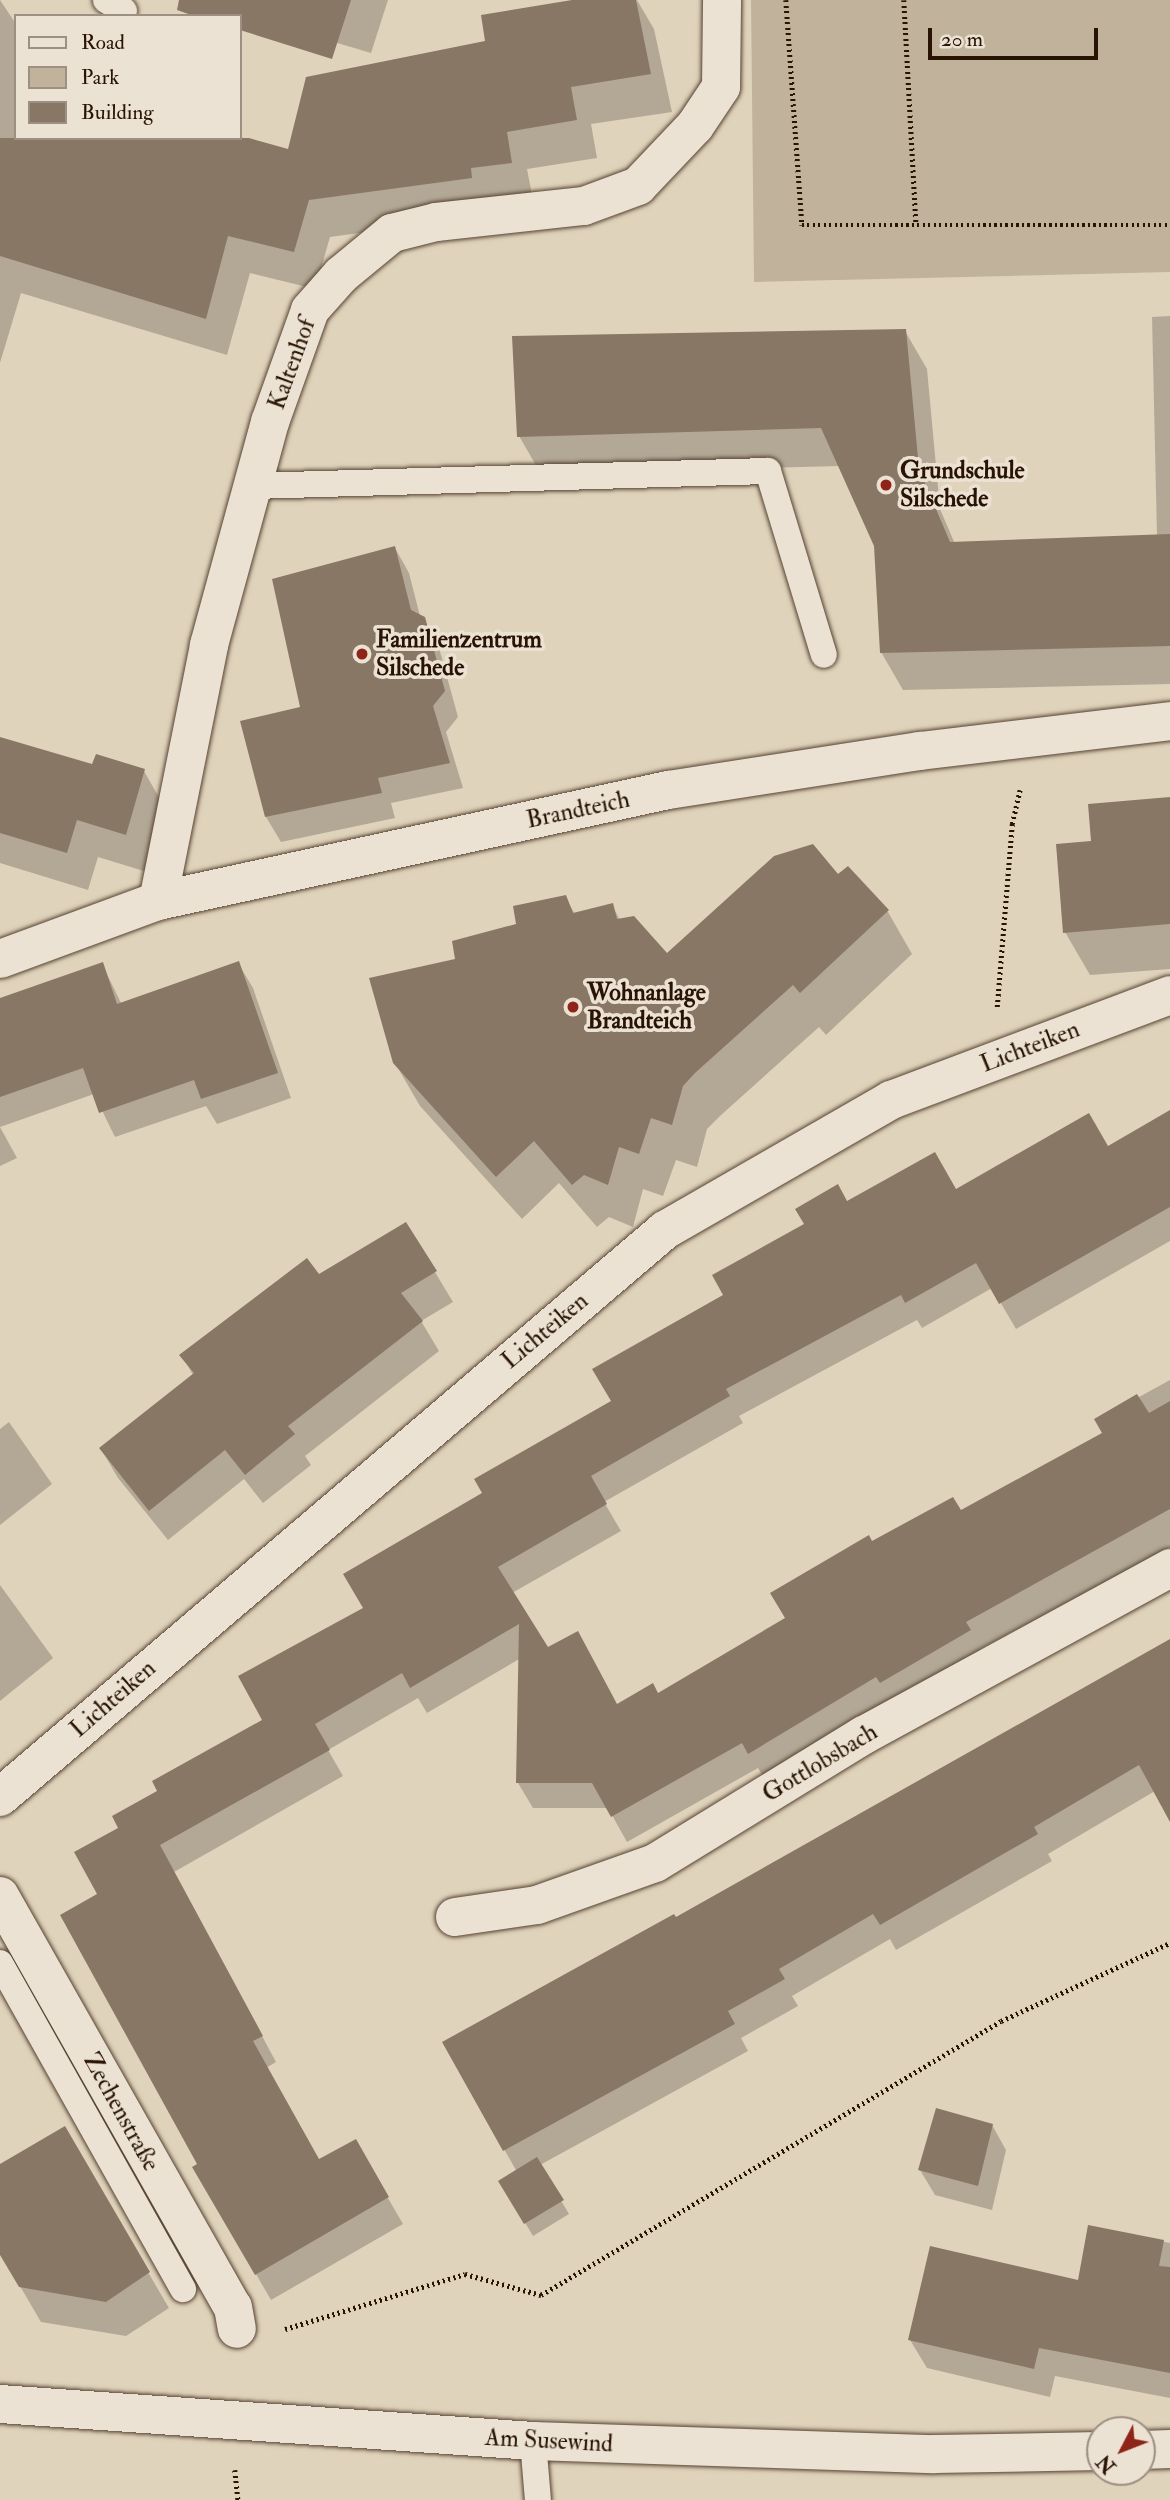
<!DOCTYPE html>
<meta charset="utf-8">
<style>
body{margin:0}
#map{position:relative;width:1170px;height:2500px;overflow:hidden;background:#e0d3bb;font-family:"IM FELL Double Pica",serif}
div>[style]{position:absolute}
.green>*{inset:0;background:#c1b29c}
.shadow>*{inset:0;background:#0003}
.building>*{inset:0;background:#887764}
.path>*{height:4.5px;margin-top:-2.25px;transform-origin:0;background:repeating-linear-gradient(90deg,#281305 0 2px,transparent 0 5.5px)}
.roads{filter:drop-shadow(0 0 2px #564332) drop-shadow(0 0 2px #564332)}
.service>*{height:26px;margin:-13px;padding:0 13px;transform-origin:13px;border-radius:13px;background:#ebe2d3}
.minor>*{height:38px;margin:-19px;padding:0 19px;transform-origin:19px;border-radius:19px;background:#ebe2d3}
.dots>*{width:19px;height:19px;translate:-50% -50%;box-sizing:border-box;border:4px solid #ebe2d3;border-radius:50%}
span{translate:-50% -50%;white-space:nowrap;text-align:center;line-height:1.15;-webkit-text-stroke:7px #ebe2d3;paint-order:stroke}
.street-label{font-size:24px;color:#281305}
.poi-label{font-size:24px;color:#281305;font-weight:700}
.left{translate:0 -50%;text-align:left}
.legend{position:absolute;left:14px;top:14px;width:228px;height:126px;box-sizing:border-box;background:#ebe2d3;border:2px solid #9d8f81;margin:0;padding:9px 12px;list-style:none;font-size:21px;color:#281305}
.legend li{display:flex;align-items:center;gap:14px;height:35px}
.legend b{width:35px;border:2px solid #9d8f81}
.north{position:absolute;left:1086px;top:2416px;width:70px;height:70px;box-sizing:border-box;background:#ebe2d3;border:2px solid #9d8f81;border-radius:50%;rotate:228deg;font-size:19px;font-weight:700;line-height:28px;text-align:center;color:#281305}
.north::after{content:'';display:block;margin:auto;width:24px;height:32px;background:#8f2418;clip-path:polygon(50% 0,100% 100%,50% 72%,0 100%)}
.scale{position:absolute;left:928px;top:28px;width:170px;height:32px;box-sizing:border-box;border:4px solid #281305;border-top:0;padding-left:9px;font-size:21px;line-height:24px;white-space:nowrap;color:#281305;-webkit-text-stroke:5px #ebe2d3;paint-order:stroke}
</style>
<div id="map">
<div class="green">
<i style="clip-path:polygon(751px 0,1170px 0,1170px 272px,754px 282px)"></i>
</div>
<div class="shadow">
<i style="clip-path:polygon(0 0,16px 24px,16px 138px,240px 137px,290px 151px,487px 43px,582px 0,637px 0,654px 29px,672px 112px,591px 124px,597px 158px,527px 169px,533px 200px,492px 215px,330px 237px,315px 289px,250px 273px,227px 355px,21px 293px,0 363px)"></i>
<i style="clip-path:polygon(193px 0,388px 0,371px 53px)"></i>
<i style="clip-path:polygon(1170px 316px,1170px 684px,903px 690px,881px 652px,876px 546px,840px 466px,541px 474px,519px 436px,905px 331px,927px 369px,940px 509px,955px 544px,1157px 536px,1152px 317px)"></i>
<i style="clip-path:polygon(395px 548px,409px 573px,420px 616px,438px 644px,458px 717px,446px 732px,463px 788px,391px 803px,395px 818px,281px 842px,266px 817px,302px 708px)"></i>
<i style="clip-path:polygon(0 739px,94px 767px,144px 771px,165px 808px,147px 872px,98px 857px,88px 890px,0 863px)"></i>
<i style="clip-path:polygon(1170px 799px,1170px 969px,1090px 975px,1065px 932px,1093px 843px)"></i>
<i style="clip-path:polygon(848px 869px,888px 912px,912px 954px,826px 1035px,819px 1027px,720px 1116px,707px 1129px,697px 1167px,676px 1160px,663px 1196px,643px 1189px,633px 1227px,609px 1217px,597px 1227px,559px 1183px,522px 1219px,420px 1106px,395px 1063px,457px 960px,565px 897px,575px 914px,612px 905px,620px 920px,667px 956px)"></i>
<i style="clip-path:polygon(238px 963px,253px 988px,291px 1098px,217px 1124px,206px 1106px,115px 1137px,94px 1094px,0 1127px,17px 1158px,0 1166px,0 1042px,102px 964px,122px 1005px)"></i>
<i style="clip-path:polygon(1170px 1112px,1170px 1241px,1016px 1329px,992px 1288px,922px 1328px,917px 1320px,739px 1416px,743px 1423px,604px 1502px,621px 1531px,512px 1593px,547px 1649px,617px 1706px,658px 1695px,787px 1619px,872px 1543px,961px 1513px,1105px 1434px,1097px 1420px,1170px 1380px,1170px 1547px,980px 1649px,984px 1657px,764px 1778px,758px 1768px,627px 1842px,608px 1808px,533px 1808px,518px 1783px,521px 1658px,427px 1713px,418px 1698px,328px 1750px,343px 1776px,174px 1872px,276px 2062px,266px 2068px,319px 2161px,355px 2141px,403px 2224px,271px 2300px,194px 2167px,200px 2164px,100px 1895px,121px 1829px,160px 1792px,264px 1721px,365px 1609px,485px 1494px,613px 1402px,725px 1295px,847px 1204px,955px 1192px,1107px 1148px)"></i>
<i style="clip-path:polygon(406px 1224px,453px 1302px,421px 1321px,439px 1351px,305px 1456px,311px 1465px,263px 1503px,244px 1479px,168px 1540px,118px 1478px,101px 1449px,193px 1375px,182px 1356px)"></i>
<i style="clip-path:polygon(9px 1422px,52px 1484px,0 1525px,0 1429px)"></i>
<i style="clip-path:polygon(0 1585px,53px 1658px,0 1701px)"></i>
<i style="clip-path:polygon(1170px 1640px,1170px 1792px,1155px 1791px,1048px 1854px,1052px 1861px,896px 1950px,890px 1939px,792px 1996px,798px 2006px,741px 2038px,748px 2051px,540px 2165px,569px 2214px,533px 2236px,500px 2181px,517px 2172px,444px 2043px,676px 1919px)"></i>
<i style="clip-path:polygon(992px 2125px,1006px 2150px,992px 2210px,935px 2195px,920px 2170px)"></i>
<i style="clip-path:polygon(64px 2129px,169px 2308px,126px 2336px,41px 2322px,0 2252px,0 2166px)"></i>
<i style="clip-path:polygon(1090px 2227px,1170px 2243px,1170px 2398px,1055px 2376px,1050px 2397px,927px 2368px,910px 2340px,1079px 2282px)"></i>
</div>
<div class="building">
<i style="clip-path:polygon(179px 0,351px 0,332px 59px,240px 30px,240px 16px,194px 16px,177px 10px)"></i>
<i style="clip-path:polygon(572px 0,636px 0,651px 74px,571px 87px,577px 120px,507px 132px,512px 163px,471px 168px,472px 178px,309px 200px,294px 252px,228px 236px,206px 319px,0 256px,0 138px,249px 138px,288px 149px,306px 77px,485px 41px,481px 15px)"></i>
<i style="clip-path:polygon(906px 329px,919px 469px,950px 542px,1170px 534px,1170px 646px,880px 653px,874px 546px,821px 428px,517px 437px,512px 336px)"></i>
<i style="clip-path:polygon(395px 546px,411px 610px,425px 617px,445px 691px,433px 706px,450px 763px,378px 778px,382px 793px,265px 817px,240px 721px,300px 707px,272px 579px)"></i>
<i style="clip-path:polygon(0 737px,92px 764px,96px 754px,145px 769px,126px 835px,77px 820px,67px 853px,0 833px)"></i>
<i style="clip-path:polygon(1170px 797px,1170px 924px,1063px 933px,1056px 844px,1091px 841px,1088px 804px)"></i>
<i style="clip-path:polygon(813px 844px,838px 874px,848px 866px,889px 910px,800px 993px,793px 985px,695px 1073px,683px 1086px,672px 1125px,651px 1118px,639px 1154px,619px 1147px,608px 1185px,584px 1175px,572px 1185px,534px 1141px,496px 1177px,393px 1063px,369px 978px,455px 959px,452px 941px,516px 924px,513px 906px,566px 895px,573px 913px,613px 903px,617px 919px,634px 916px,667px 953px,774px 856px)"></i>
<i style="clip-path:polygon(239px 961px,278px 1073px,201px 1099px,194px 1080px,99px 1113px,83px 1068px,0 1097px,0 998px,103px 962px,117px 1004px)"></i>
<i style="clip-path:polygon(1170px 1110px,1170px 1207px,999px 1304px,976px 1263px,905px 1303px,901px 1295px,726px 1389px,730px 1396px,591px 1476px,607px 1504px,498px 1567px,548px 1647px,578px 1631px,617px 1704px,653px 1683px,658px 1693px,785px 1618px,770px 1593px,869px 1535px,872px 1541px,953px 1497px,961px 1510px,1102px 1433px,1094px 1419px,1137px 1394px,1149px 1413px,1170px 1401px,1170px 1509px,966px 1622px,971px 1630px,880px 1683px,876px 1677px,748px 1754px,742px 1743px,611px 1817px,592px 1783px,516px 1783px,519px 1624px,410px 1688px,402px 1673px,315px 1724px,330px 1750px,160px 1845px,263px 2036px,253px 2041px,319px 2159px,356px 2139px,389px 2197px,255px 2275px,192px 2167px,197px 2164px,60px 1915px,97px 1894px,74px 1852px,118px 1828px,112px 1816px,157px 1791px,152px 1781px,262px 1720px,238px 1676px,363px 1608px,343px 1574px,482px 1493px,474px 1479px,611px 1401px,592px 1369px,723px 1295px,712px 1275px,804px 1224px,795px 1209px,838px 1184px,847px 1201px,935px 1152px,956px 1189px,1089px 1113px,1108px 1146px)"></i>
<i style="clip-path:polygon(406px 1222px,437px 1271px,401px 1293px,423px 1321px,288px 1426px,295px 1434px,245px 1475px,225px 1450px,149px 1511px,99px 1448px,194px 1373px,179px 1355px,307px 1258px,319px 1274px)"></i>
<i style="clip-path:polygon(1170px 1639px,1170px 1822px,1139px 1765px,1034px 1827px,1038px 1834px,880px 1925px,873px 1914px,779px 1969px,785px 1979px,728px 2011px,735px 2024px,503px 2151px,442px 2042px,674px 1914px,676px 1917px)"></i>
<i style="clip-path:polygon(936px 2108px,993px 2124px,978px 2186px,918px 2170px)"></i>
<i style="clip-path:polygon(65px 2126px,150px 2272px,106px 2302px,19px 2287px,0 2255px,0 2164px)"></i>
<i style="clip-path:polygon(537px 2157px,564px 2200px,524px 2224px,498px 2181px)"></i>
<i style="clip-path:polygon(1088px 2225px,1164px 2240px,1159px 2266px,1170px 2267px,1170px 2373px,1039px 2348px,1034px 2369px,908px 2340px,930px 2246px,1078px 2280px)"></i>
</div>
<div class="path">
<i style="left:786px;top:0;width:226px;rotate:85.9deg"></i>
<i style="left:802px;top:225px;width:368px"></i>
<i style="left:904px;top:0;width:225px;rotate:86.9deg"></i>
<i style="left:997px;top:1007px;width:184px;rotate:-85.3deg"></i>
<i style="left:1012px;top:824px;width:35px;rotate:-77deg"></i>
<i style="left:285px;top:2329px;width:188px;rotate:-17deg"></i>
<i style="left:465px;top:2274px;width:79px;rotate:15.4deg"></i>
<i style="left:541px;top:2295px;width:535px;rotate:-30.78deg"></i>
<i style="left:1001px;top:2021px;width:186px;rotate:-24.8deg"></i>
<i style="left:235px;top:2470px;width:30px;rotate:84deg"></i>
</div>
<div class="roads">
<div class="service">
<i style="left:106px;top:0;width:21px;rotate:31deg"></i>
<i style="left:253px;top:486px;width:515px;rotate:-1.67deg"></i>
<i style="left:768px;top:471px;width:192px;rotate:73.1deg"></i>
<i style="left:0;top:1963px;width:374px;rotate:60.7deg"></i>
<i style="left:533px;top:2441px;width:59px;rotate:85.2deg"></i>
</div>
<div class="minor">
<i style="left:158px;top:901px;width:261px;rotate:-78.7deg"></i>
<i style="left:209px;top:645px;width:231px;rotate:-74.7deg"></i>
<i style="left:270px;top:422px;width:119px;rotate:-70.3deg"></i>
<i style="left:310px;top:310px;width:47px;rotate:-48.5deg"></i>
<i style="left:341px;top:275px;width:66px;rotate:-39.5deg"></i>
<i style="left:392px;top:233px;width:45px;rotate:-14deg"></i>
<i style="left:436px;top:222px;width:149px;rotate:-6.2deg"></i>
<i style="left:584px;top:206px;width:58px;rotate:-20.3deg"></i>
<i style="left:638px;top:186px;width:83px;rotate:-46.5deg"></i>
<i style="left:695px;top:126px;width:47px;rotate:-56.3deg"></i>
<i style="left:721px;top:87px;width:87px;rotate:-89.3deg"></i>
<i style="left:0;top:959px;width:168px;rotate:-20.2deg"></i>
<i style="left:158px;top:901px;width:522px;rotate:-12.28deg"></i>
<i style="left:668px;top:790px;width:255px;rotate:-8.8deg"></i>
<i style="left:920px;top:751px;width:252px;rotate:-6.8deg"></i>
<i style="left:0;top:1797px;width:874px;rotate:-40.45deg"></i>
<i style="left:665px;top:1230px;width:261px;rotate:-29.9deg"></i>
<i style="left:891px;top:1100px;width:298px;rotate:-20.6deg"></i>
<i style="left:0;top:1896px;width:472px;rotate:60.5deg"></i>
<i style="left:233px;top:2307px;width:22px;rotate:80deg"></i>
<i style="left:455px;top:1917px;width:83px;rotate:-8.3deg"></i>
<i style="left:537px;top:1905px;width:125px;rotate:-19.6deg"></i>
<i style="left:655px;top:1863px;width:245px;rotate:-31.5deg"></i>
<i style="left:864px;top:1735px;width:349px;rotate:-28.6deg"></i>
<i style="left:0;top:2404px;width:534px;rotate:3.97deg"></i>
<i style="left:533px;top:2441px;width:401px;rotate:1.9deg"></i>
<i style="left:934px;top:2454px;width:166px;rotate:-1deg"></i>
<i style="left:1142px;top:2450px;width:28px;rotate:-2deg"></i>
</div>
</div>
<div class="dots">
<i style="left:886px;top:485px;background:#8f2418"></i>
<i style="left:362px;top:654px;background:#8f2418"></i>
<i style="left:573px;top:1007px;background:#8f2418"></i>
</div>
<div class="street-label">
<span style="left:292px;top:364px;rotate:-70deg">Kaltenhof</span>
<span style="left:578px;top:810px;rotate:-12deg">Brandteich</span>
<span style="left:1030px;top:1047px;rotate:-21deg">Lichteiken</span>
<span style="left:545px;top:1331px;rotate:-40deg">Lichteiken</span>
<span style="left:113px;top:1699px;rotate:-41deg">Lichteiken</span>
<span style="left:820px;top:1763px;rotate:-31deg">Gottlobsbach</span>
<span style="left:121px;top:2112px;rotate:61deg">Zechenstraße</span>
<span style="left:549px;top:2441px;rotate:3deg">Am Susewind</span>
</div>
<div class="poi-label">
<span class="left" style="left:900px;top:485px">Grundschule<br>Silschede</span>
<span class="left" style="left:376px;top:654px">Familienzentrum<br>Silschede</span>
<span class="left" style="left:587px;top:1007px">Wohnanlage<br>Brandteich</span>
</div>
<ul class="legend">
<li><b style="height:9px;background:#ebe2d3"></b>Road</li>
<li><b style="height:19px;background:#c1b29c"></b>Park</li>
<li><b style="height:19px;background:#887764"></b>Building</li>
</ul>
<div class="north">N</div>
<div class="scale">20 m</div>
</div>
